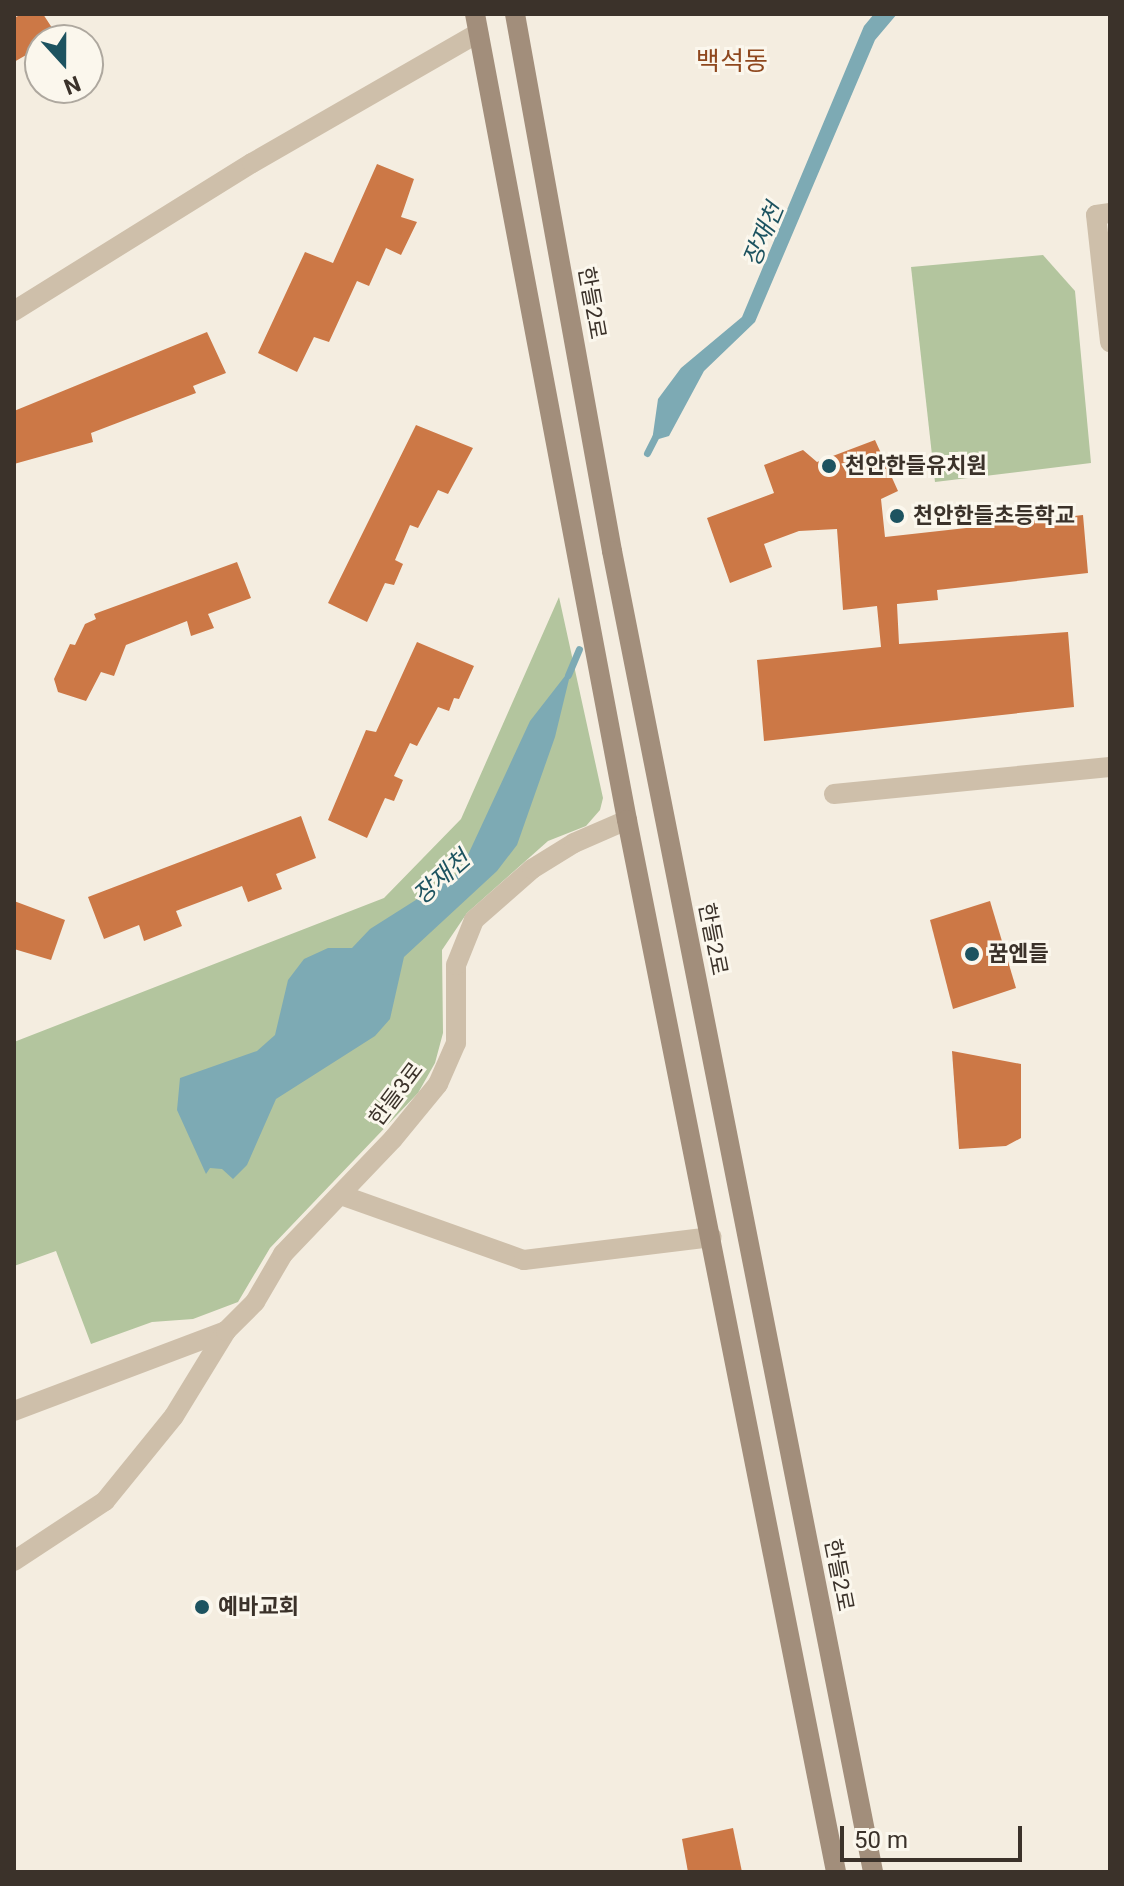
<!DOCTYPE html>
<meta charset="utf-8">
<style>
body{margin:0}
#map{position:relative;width:1124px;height:1886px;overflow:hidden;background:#f4ede0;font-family:Roboto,"Noto Sans KR",sans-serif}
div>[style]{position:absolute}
.green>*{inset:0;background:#b3c59e}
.water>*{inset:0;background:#7daab4}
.stream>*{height:7px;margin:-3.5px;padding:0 3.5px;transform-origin:3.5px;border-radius:3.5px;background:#7daab4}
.building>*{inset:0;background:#cc7846}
.street>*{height:20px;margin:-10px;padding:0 10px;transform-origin:10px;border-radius:10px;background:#cebfaa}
.secondary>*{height:20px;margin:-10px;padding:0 10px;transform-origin:10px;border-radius:10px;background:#a28e7b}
.dots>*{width:22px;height:22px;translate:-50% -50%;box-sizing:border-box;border:4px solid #fbf7ed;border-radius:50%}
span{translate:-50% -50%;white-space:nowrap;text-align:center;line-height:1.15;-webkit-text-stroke:6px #fbf7ed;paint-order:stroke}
.street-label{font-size:22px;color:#3b322a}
.poi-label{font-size:22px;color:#3b322a;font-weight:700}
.left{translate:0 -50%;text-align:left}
.water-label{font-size:24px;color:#1d5360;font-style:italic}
.quarter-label{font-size:26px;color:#8f481e}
.frame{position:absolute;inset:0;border:16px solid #3b322a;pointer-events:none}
.north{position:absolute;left:24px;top:24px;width:80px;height:80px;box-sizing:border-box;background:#fbf7ed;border:2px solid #aea89f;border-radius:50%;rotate:159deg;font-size:22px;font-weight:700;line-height:32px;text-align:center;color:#3b322a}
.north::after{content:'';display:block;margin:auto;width:28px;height:36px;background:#1d5360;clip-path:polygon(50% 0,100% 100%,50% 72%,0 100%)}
.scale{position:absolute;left:840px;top:1826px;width:182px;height:36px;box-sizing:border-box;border:4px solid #3b322a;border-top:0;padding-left:10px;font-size:24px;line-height:28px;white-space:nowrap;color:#3b322a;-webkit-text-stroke:6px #fbf7ed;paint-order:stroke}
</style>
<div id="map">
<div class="green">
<i style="clip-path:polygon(1043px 255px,1075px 291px,1091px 463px,935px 482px,911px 267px)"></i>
<i style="clip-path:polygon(559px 597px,603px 798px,600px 810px,586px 826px,548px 841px,467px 913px,442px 950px,443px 1033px,435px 1063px,418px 1093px,270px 1248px,238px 1302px,193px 1319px,152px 1322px,91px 1344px,56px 1251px,14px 1266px,14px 1042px,384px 898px,461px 819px)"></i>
</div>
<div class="water">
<i style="clip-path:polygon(874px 14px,897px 14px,875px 40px,755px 322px,704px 371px,669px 436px,652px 441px,658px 399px,681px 368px,742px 317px,864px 26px)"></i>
<i style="clip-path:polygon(572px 667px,555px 737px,517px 845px,497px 871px,404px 957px,390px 1019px,375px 1036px,276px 1099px,247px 1165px,233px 1179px,222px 1169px,210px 1168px,206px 1174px,177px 1110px,180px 1078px,257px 1051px,275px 1035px,288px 980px,304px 959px,328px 948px,352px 948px,370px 929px,460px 872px,530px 721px)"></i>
</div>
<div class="stream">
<i style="left:647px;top:453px;width:22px;rotate:-63deg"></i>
<i style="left:568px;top:675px;width:28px;rotate:-67deg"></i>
</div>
<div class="building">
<i style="clip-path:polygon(22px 14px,43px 14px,58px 37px,40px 40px,40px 47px,14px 62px,14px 18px)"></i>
<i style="clip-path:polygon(377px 164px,414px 179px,401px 217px,417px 222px,401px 255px,386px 248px,369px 286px,357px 281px,329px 342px,314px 337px,297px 372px,258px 353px,305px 252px,333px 263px)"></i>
<i style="clip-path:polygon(207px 332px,226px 373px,193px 386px,196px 393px,91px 433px,93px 442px,14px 464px,14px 411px)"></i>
<i style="clip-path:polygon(416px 425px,473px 448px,448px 494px,438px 490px,418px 528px,410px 525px,395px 560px,403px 564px,394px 585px,385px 583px,367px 622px,328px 603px)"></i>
<i style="clip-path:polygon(875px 440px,898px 491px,881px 499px,885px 537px,1083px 515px,1088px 573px,937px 590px,938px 600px,897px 604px,899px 644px,1068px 632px,1074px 707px,764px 741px,757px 660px,881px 647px,877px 606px,843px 610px,837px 529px,799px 531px,764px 544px,772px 567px,730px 583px,707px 518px,774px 493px,764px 465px,803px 450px,817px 462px)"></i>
<i style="clip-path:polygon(237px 562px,251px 598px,208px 614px,214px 628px,191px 636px,187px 621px,126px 645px,114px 676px,101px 672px,86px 701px,58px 692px,54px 679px,70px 644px,75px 645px,85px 624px,96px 619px,94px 614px)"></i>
<i style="clip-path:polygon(417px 642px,474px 666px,459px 699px,454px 698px,449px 711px,438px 707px,417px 746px,410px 743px,394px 776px,403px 780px,394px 801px,385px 798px,367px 838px,328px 820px,366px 730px,376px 732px)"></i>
<i style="clip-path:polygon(301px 816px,316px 858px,276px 874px,282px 889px,248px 902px,242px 886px,176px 911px,182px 926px,144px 941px,139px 925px,104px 939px,88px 897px)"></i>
<i style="clip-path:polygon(14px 901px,65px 920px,51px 960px,14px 949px)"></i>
<i style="clip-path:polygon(990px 901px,1016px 988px,953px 1009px,930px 920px)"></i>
<i style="clip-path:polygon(952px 1051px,1021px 1064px,1021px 1138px,1006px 1146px,959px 1149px)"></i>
<i style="clip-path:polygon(733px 1828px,742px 1872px,688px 1872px,682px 1839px)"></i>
</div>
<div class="street">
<i style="left:1110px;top:213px;width:14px;rotate:172deg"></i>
<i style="left:1096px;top:215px;width:128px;rotate:83.7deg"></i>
<i style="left:14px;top:311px;width:280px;rotate:-31.9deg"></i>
<i style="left:252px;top:163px;width:261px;rotate:-29.9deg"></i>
<i style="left:834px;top:794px;width:277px;rotate:-5.6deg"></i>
<i style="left:341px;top:1195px;width:194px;rotate:19.6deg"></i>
<i style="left:524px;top:1260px;width:189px;rotate:-7deg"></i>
<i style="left:14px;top:1411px;width:227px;rotate:-20.7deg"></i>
<i style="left:14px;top:1561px;width:109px;rotate:-33.4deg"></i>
<i style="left:105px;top:1501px;width:109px;rotate:-50.9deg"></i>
<i style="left:174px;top:1416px;width:100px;rotate:-58.5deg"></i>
<i style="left:226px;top:1331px;width:41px;rotate:-45deg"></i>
<i style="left:255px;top:1302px;width:56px;rotate:-59.7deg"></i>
<i style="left:283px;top:1254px;width:159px;rotate:-46.3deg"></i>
<i style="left:393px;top:1139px;width:71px;rotate:-50.7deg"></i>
<i style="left:438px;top:1084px;width:45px;rotate:-66.3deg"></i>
<i style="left:456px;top:1043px;width:78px;rotate:-90deg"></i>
<i style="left:456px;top:965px;width:48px;rotate:-68.2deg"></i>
<i style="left:474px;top:920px;width:77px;rotate:-41.3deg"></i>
<i style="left:532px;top:869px;width:49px;rotate:-31.8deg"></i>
<i style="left:574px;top:843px;width:58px;rotate:-23.5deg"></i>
</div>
<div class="secondary">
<i style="left:475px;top:14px;width:820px;rotate:79.32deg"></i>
<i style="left:627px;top:820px;width:1073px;rotate:78.76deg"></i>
<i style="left:515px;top:14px;width:546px;rotate:79.76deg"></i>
<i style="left:612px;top:551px;width:1347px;rotate:78.82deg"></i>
</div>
<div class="dots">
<i style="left:829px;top:466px;background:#1d5360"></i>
<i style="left:897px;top:516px;background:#1d5360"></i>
<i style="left:972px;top:954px;background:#1d5360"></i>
<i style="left:202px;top:1607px;background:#1d5360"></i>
</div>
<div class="street-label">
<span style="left:592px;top:303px;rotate:80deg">한들2로</span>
<span style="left:713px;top:939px;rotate:79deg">한들2로</span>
<span style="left:396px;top:1094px;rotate:-53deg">한들3로</span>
<span style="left:839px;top:1575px;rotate:79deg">한들2로</span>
</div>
<div class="poi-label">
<span class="left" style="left:845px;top:466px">천안한들유치원</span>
<span class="left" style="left:913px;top:516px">천안한들초등학교</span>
<span class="left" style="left:988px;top:954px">꿈엔들</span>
<span class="left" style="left:218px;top:1607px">예바교회</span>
</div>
<div class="water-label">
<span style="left:764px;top:235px;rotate:-67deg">장재천</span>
<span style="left:442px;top:878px;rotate:-42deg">장재천</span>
</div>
<div class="quarter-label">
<span style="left:732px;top:62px">백석동</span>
</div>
<div class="frame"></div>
<div class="north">N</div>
<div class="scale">50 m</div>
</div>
